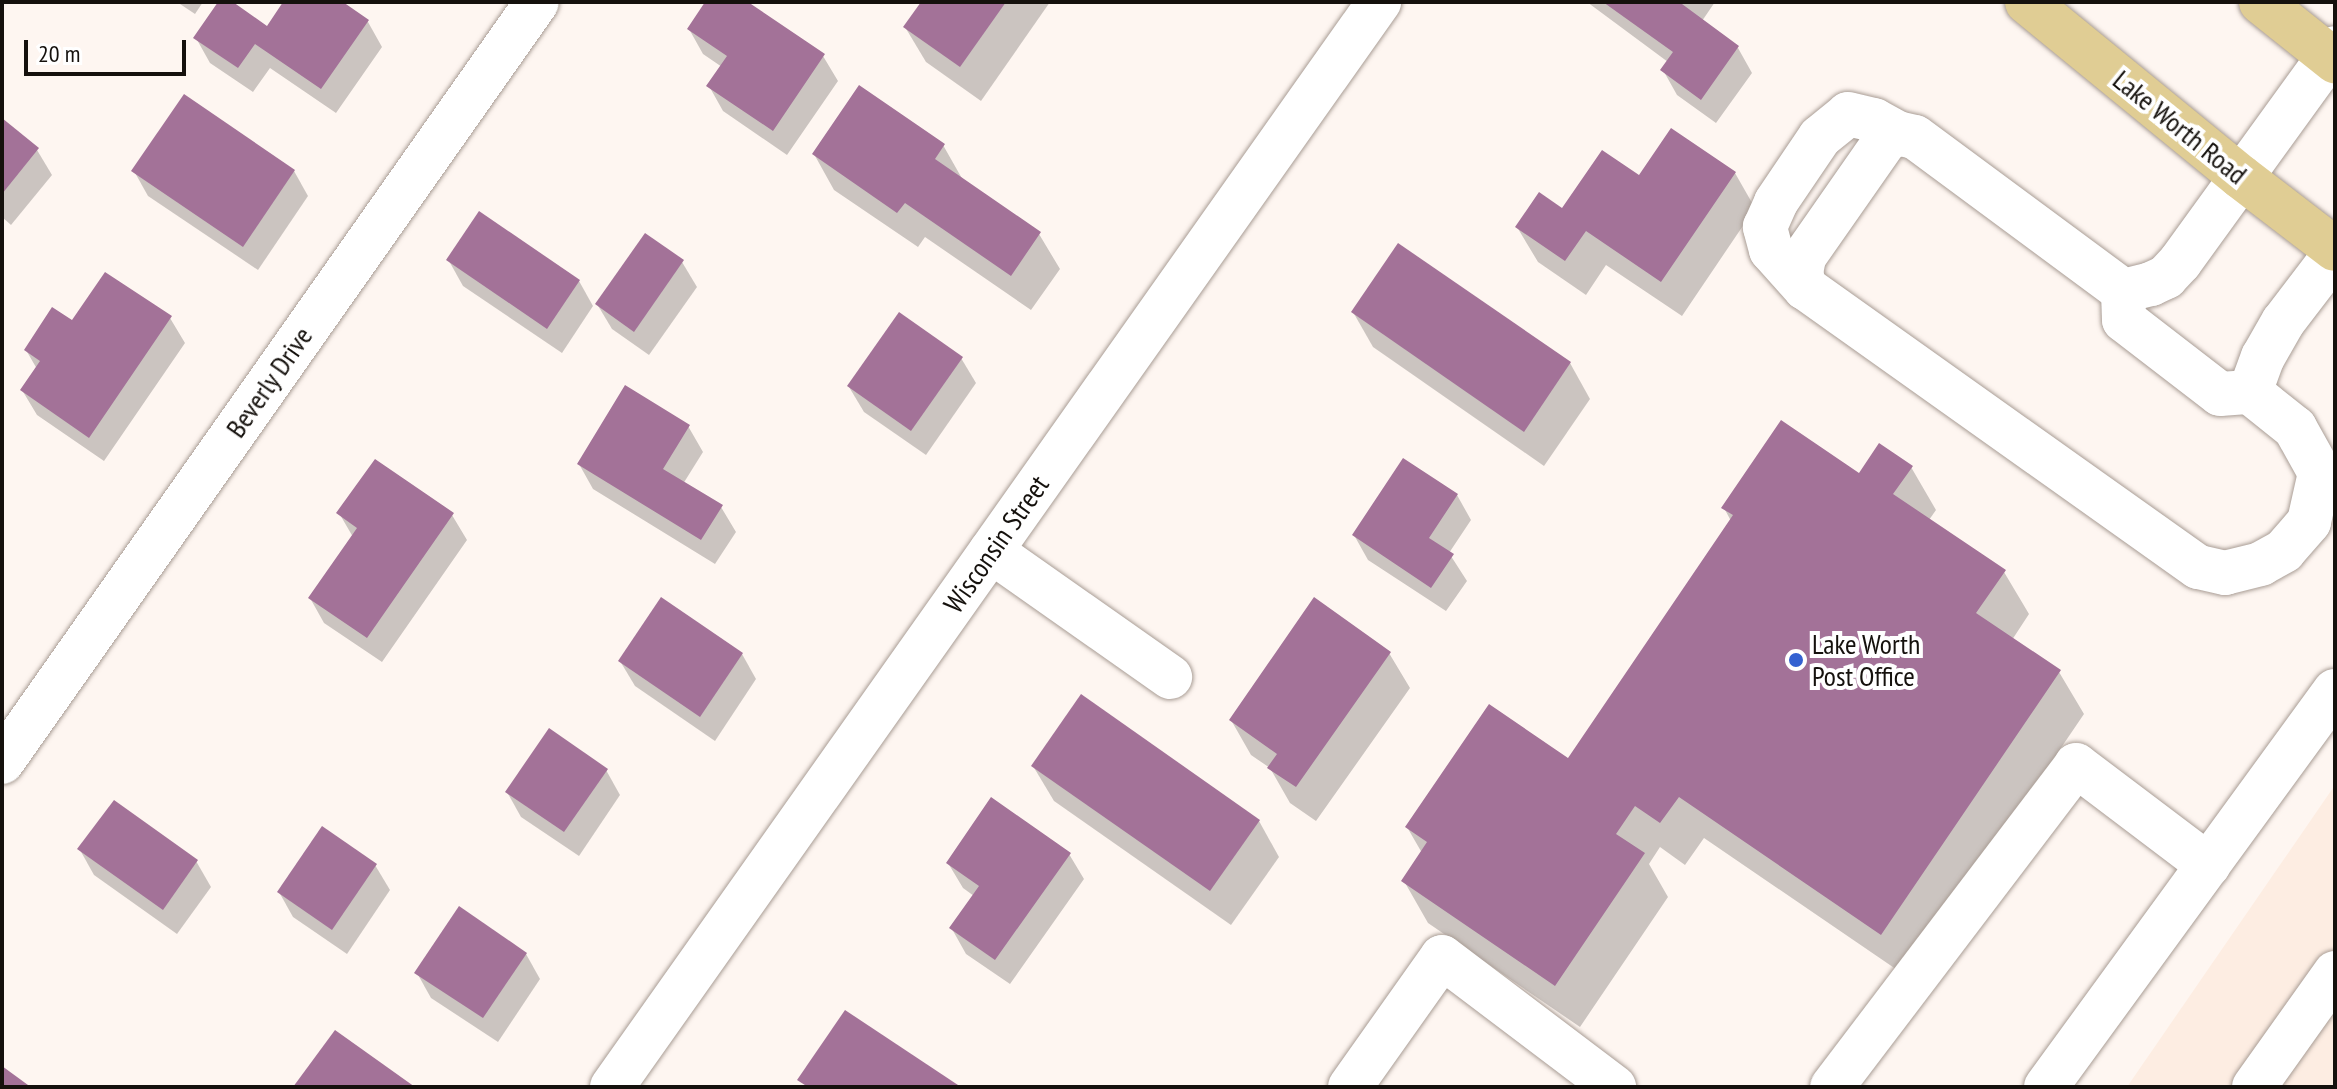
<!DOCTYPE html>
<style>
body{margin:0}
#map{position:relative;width:2337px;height:1089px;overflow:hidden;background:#fef6f1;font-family:"PT Sans Narrow",sans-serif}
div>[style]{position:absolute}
.built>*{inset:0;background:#fdede2}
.shadow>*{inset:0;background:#0003}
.building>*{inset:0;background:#a37298}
.roads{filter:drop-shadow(0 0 2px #a99d95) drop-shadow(0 0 2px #a99d95)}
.minor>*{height:44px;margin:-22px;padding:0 22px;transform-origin:22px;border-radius:22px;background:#fff}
.major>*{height:44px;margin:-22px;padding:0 22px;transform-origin:22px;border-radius:22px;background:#e0cd94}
.dots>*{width:22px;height:22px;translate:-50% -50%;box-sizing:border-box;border:4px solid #fff;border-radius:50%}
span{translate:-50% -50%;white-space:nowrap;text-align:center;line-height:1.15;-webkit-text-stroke:8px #fff;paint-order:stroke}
.street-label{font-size:28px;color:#15110d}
.poi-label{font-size:28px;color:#15110d}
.left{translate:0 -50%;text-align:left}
.frame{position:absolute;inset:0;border:4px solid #15110d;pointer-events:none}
.scale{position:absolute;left:24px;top:40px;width:162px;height:36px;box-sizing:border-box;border:4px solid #15110d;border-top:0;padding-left:10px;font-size:24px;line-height:28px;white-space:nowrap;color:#15110d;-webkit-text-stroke:6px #fff;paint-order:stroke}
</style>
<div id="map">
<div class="built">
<i style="clip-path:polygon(2335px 785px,2335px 1087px,2127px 1087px)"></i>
</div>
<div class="shadow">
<i style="clip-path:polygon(177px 2px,203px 2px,195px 14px)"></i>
<i style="clip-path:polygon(220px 2px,229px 2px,267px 29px,286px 2px,339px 2px,368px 22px,382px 47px,336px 113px,270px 68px,253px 92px,210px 63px,196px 38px)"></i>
<i style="clip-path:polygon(708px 2px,744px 2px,823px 56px,838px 81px,787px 155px,723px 111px,709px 86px,722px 67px,703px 54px,689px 29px)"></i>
<i style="clip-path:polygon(923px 2px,1050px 2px,981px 101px,926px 62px,905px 27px)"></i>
<i style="clip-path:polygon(1587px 2px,1715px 2px,1702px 21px,1738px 48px,1752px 73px,1716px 123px,1677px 95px,1663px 70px,1668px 62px)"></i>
<i style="clip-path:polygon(2px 121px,37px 150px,52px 175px,11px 225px,2px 217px)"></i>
<i style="clip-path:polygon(943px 145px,964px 182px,1039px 234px,1060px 269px,1031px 310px,925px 237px,918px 247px,834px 190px,814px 154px)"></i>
<i style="clip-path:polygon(134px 171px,294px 171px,308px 196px,258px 270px,148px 196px)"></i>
<i style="clip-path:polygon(1735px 173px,1755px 208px,1682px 316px,1606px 265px,1586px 295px,1538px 262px,1517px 227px,1640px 178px)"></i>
<i style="clip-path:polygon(449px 261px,579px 281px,593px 306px,562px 353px,463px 286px)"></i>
<i style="clip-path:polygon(682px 262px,697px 287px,649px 355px,612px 329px,597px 304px)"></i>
<i style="clip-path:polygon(1353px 312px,1570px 363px,1590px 399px,1544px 466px,1373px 347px)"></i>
<i style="clip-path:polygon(170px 318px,185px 343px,104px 461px,37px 415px,22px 390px,37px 369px,26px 350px,73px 323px)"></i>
<i style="clip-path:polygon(961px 358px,976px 383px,926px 455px,864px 412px,849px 387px)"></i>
<i style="clip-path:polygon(688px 426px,703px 452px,683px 484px,721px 507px,736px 532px,715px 564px,593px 489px,579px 464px)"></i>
<i style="clip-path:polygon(1911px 467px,1936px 510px,1929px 520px,2004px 572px,2029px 614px,2012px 640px,2059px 672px,2084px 714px,1906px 976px,1704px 838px,1685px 865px,1660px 847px,1649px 864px,1668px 897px,1580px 1027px,1428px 923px,1404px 881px,1422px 853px,1407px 827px,1569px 761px,1731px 521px,1724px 508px,1860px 475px)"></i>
<i style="clip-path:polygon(1457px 495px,1471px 520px,1449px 553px,1467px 581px,1446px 611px,1368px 560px,1354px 535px)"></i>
<i style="clip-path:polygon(339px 513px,452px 515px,467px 540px,382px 662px,324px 623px,310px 598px,353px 537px)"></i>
<i style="clip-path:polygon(1389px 653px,1410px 688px,1316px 821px,1290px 803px,1270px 768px,1251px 755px,1231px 720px)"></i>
<i style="clip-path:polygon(742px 654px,756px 679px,715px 741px,635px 686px,620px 661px)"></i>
<i style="clip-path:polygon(1033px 766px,1259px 821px,1279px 857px,1231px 925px,1054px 801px)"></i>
<i style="clip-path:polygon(606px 770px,620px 795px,579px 856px,521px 817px,507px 792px)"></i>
<i style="clip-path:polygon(80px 850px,196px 861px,211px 887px,177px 934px,94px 875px)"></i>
<i style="clip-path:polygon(1069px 854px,1084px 879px,1010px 984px,966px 954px,952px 929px,974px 896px,963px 888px,948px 863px)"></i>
<i style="clip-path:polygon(375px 865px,390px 890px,347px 954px,293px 917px,279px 892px)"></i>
<i style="clip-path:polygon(526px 954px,540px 979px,498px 1042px,431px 998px,417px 973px)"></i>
</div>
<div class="building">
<i style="clip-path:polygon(218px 2px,233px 2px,267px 26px,283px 2px,343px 2px,369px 20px,321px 89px,255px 44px,238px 68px,193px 38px)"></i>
<i style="clip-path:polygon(705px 2px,748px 2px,825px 54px,773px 131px,706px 86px,727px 56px,687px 29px)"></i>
<i style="clip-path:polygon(921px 2px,1006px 2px,960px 67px,903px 27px)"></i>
<i style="clip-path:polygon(1603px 2px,1683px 2px,1682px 4px,1739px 46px,1701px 100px,1660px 70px,1673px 52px)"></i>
<i style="clip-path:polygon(859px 85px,945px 144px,935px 159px,1041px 232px,1011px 276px,905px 203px,897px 213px,812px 154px)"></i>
<i style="clip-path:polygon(184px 94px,295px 170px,243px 247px,131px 171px)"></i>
<i style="clip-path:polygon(2px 118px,39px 148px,2px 194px)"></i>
<i style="clip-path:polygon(1671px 128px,1736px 172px,1661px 282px,1586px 231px,1565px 261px,1515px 227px,1539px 192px,1562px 208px,1602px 150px,1639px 175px)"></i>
<i style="clip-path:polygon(479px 211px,580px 280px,547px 329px,446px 260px)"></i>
<i style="clip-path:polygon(645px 233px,684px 260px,634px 332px,595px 304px)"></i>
<i style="clip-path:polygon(1398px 243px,1571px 362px,1524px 432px,1351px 312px)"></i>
<i style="clip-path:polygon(105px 272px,172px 316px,89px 438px,20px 390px,40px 361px,24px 350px,52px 307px,72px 320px)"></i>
<i style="clip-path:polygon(899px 312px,963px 357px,911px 431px,847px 386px)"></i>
<i style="clip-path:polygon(625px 385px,690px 425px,663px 469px,723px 505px,701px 540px,577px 464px)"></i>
<i style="clip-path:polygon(1781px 420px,1859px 473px,1879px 443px,1913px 466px,1893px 494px,2006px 570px,1976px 613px,2061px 670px,1881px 935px,1679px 797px,1660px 823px,1635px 806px,1616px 834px,1645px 853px,1555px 986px,1401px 881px,1427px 842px,1405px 827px,1489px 704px,1568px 758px,1733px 515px,1721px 508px)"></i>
<i style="clip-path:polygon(1403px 458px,1458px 494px,1429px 538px,1454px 554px,1431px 588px,1352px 535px)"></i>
<i style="clip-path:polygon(375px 459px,454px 513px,367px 638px,308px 598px,357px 528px,336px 513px)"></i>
<i style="clip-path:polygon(661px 597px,743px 653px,700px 717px,618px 661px)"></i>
<i style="clip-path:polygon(1314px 597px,1391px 652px,1296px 787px,1267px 768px,1277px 754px,1229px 720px)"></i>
<i style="clip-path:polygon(1081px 694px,1260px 820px,1210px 891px,1031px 766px)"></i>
<i style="clip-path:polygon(549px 728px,608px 769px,564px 832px,505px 792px)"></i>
<i style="clip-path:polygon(991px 797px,1071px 853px,995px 960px,949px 928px,979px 886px,946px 863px)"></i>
<i style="clip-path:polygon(114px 800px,198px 860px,163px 910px,77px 849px)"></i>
<i style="clip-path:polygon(322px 826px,377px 864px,332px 930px,277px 892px)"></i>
<i style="clip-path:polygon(459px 906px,527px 953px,483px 1018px,414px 973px)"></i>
<i style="clip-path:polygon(845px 1010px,961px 1087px,808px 1087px,797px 1080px)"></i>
<i style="clip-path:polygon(335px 1030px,415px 1087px,293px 1087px)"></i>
<i style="clip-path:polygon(2px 1066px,28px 1085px,26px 1087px,2px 1087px)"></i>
</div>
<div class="roads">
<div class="minor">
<i style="left:1805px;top:288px;width:51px;rotate:-131.8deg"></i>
<i style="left:1771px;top:250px;width:24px;rotate:-105deg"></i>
<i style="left:1765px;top:227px;width:27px;rotate:-66deg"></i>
<i style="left:1776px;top:202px;width:78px;rotate:-55.9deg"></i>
<i style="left:1820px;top:137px;width:36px;rotate:-39deg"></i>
<i style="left:1848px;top:114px;width:27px;rotate:13deg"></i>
<i style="left:1874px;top:120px;width:26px;rotate:29deg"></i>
<i style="left:2123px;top:291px;width:29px;rotate:88deg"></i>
<i style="left:2124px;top:320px;width:121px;rotate:37.6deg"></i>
<i style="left:2220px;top:394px;width:30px;rotate:-4deg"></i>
<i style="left:2250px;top:392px;width:58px;rotate:38.7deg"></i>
<i style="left:2295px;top:428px;width:51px;rotate:60.9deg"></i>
<i style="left:2320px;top:473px;width:50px;rotate:102.7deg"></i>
<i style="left:2309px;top:522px;width:38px;rotate:131deg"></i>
<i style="left:2284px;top:551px;width:26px;rotate:151deg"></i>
<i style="left:2261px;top:564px;width:37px;rotate:166deg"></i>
<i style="left:2225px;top:573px;width:28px;rotate:-167deg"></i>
<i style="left:2198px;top:567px;width:482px;rotate:-144.6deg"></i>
<i style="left:1805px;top:288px;width:16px;rotate:-105deg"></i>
<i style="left:1801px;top:273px;width:16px;rotate:-79deg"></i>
<i style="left:1804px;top:257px;width:141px;rotate:-55.1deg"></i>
<i style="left:1885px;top:141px;width:14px;rotate:-34deg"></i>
<i style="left:1897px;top:133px;width:18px;rotate:13deg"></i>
<i style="left:1915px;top:137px;width:259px;rotate:36.5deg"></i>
<i style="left:2123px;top:291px;width:29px;rotate:-14deg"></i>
<i style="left:2151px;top:284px;width:17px;rotate:-25deg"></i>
<i style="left:2166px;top:277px;width:21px;rotate:-47deg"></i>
<i style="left:2180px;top:262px;width:264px;rotate:-54.1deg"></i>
<i style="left:2250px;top:392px;width:37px;rotate:-70deg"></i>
<i style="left:2263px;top:357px;width:40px;rotate:-60.3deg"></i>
<i style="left:2283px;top:322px;width:86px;rotate:-52.6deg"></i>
<i style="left:991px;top:551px;width:219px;rotate:35.1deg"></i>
<i style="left:2px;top:762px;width:929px;rotate:-54.86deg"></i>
<i style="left:612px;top:1087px;width:1329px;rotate:-54.74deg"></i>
<i style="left:1350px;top:1087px;width:159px;rotate:-54.7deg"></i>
<i style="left:1442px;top:957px;width:216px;rotate:37.1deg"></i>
<i style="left:1832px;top:1087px;width:404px;rotate:-52.8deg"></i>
<i style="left:2076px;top:765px;width:166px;rotate:37.1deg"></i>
<i style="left:2046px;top:1087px;width:490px;rotate:-53.9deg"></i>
<i style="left:2254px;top:1087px;width:140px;rotate:-54.6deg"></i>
</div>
<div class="major">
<i style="left:2027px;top:2px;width:276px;rotate:39.3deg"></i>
<i style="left:2241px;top:177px;width:118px;rotate:37.5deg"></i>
<i style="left:2261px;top:2px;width:95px;rotate:38.6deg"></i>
</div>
</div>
<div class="dots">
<i style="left:1796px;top:660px;background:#3461d1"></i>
</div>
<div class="street-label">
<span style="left:2180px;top:127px;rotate:39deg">Lake Worth Road</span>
<span style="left:269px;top:382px;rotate:-55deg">Beverly Drive</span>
<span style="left:996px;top:544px;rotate:-55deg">Wisconsin Street</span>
</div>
<div class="poi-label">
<span class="left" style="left:1812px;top:660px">Lake Worth<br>Post Office</span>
</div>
<div class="frame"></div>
<div class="scale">20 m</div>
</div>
